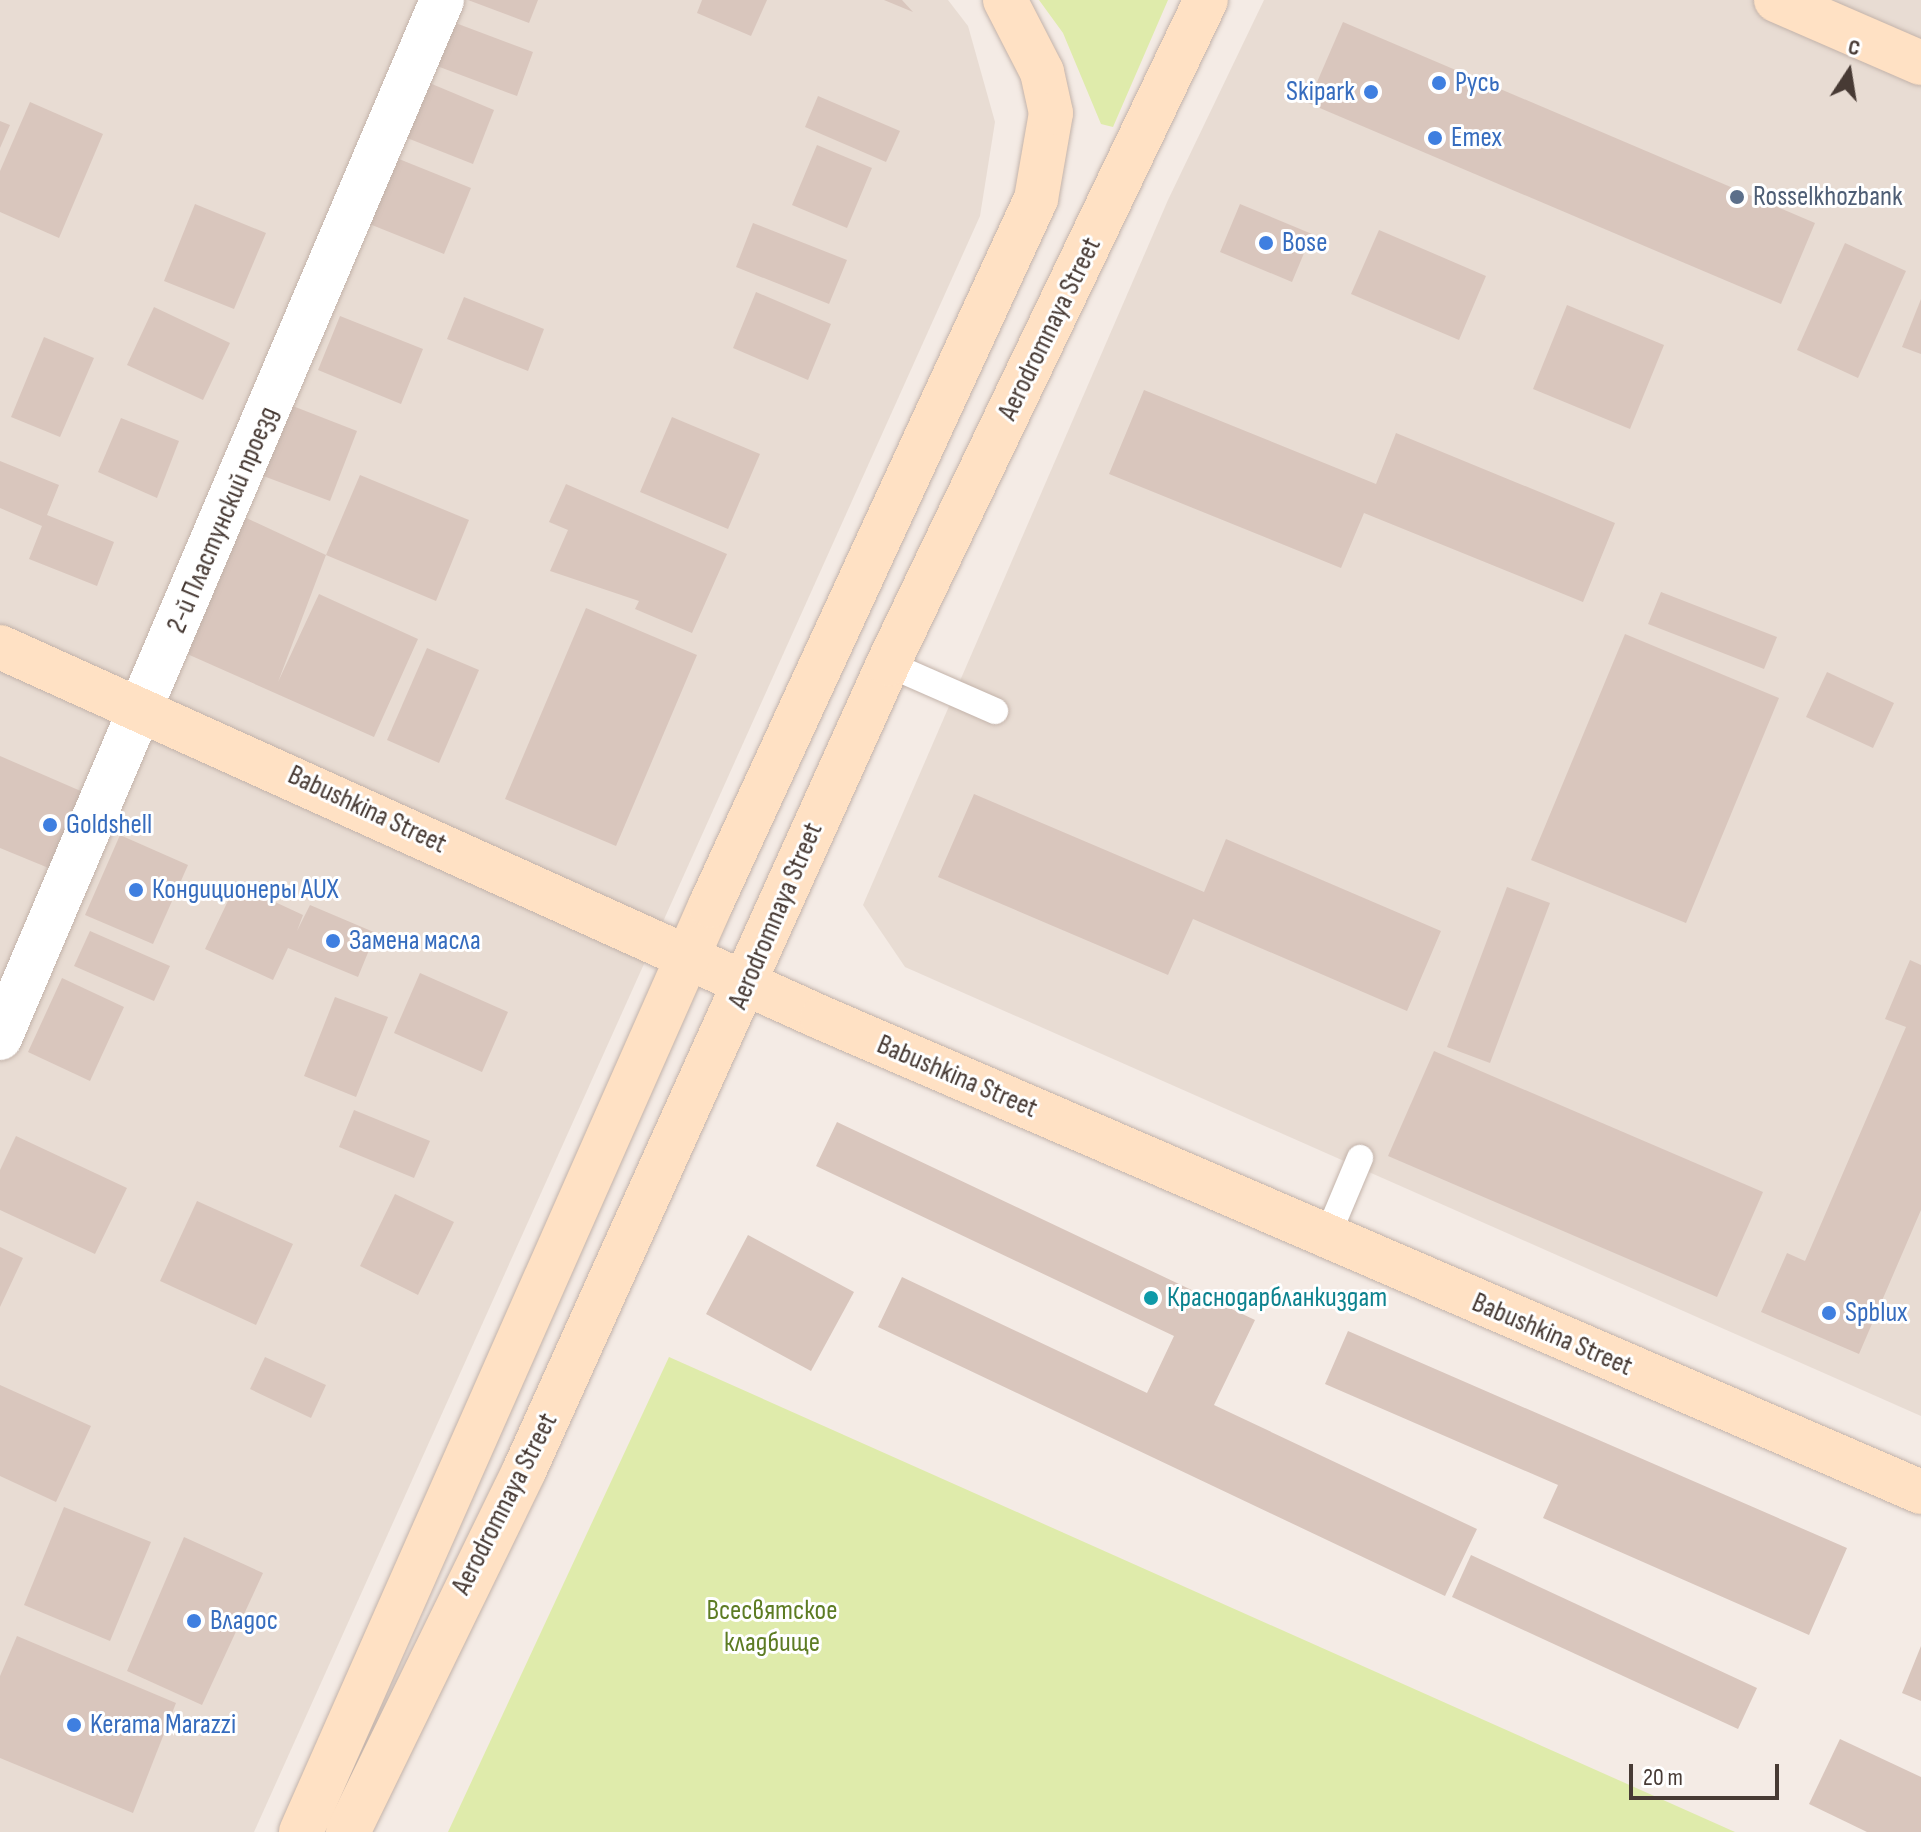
<!DOCTYPE html>
<meta charset="utf-8">
<style>
body{margin:0}
#map{position:relative;width:1921px;height:1832px;overflow:hidden;background:#f4ebe5;font-family:"Sofia Sans Condensed",sans-serif}
div>[style]{position:absolute}
.residential>*{inset:0;background:#e8dcd3}
.green>*{inset:0;background:#dfebab}
.building>*{inset:0;background:#d9c6bd}
.roads{filter:drop-shadow(0 0 2px #c3b3aa) drop-shadow(0 0 2px #c3b3aa)}
.lane>*{height:26px;margin:-13px;padding:0 13px;transform-origin:13px;border-radius:13px;background:#fff}
.street>*{height:44px;margin:-22px;padding:0 22px;transform-origin:22px;border-radius:22px;background:#fff}
.secondary>*{height:44px;margin:-22px;padding:0 22px;transform-origin:22px;border-radius:22px;background:#ffe1c4}
.dots>*{width:22px;height:22px;translate:-50% -50%;box-sizing:border-box;border:4px solid #fff;border-radius:50%}
span{translate:-50% -50%;white-space:nowrap;text-align:center;line-height:1.15;-webkit-text-stroke:6px #fff;paint-order:stroke}
.shop-label{font-size:28px;color:#366cbe}
.left{translate:0 -50%;text-align:left}
.right{translate:-100% -50%;text-align:right}
.service-label{font-size:28px;color:#4e5e75}
.street-label{font-size:28px;color:#473a34}
.culture-label{font-size:28px;color:#0d838f}
.park-label{font-size:28px;color:#5d7c24}
.north{position:absolute;left:1809px;top:32px;width:80px;height:80px;-webkit-text-stroke:6px #fff;paint-order:stroke;rotate:12deg;font-size:22px;font-weight:700;line-height:32px;text-align:center;color:#473a34}
.north::after{content:'';display:block;margin:auto;width:28px;height:36px;background:#473a34;clip-path:polygon(50% 0,100% 100%,50% 72%,0 100%)}
.scale{position:absolute;left:1629px;top:1764px;width:150px;height:36px;box-sizing:border-box;border:4px solid #473a34;border-top:0;padding-left:10px;font-size:24px;line-height:28px;white-space:nowrap;color:#473a34;-webkit-text-stroke:6px #fff;paint-order:stroke}
</style>
<div id="map">
<div class="residential">
<i style="clip-path:polygon(0 0,948px 0,968px 26px,995px 122px,980px 216px,254px 1832px,0 1832px)"></i>
<i style="clip-path:polygon(1264px 0,1921px 0,1921px 1416px,905px 967px,863px 905px,1168px 200px)"></i>
</div>
<div class="green">
<i style="clip-path:polygon(1039px 0,1168px 0,1113px 127px,1101px 124px,1063px 33px)"></i>
<i style="clip-path:polygon(669px 1357px,1735px 1832px,448px 1832px)"></i>
</div>
<div class="building">
<i style="clip-path:polygon(468px 0,538px 0,529px 23px)"></i>
<i style="clip-path:polygon(702px 0,767px 0,751px 36px,697px 13px)"></i>
<i style="clip-path:polygon(884px 0,902px 0,913px 12px)"></i>
<i style="clip-path:polygon(445px 19px,533px 52px,517px 96px,429px 63px)"></i>
<i style="clip-path:polygon(1343px 22px,1815px 223px,1781px 304px,1308px 103px)"></i>
<i style="clip-path:polygon(420px 79px,494px 110px,473px 164px,397px 134px)"></i>
<i style="clip-path:polygon(818px 96px,900px 131px,886px 162px,805px 127px)"></i>
<i style="clip-path:polygon(30px 102px,103px 134px,59px 238px,0 212px,0 171px)"></i>
<i style="clip-path:polygon(0 121px,10px 125px,0 148px)"></i>
<i style="clip-path:polygon(817px 145px,872px 168px,847px 228px,792px 205px)"></i>
<i style="clip-path:polygon(394px 157px,471px 188px,444px 254px,367px 223px)"></i>
<i style="clip-path:polygon(195px 204px,266px 233px,234px 309px,164px 281px)"></i>
<i style="clip-path:polygon(1240px 204px,1312px 234px,1292px 282px,1220px 252px)"></i>
<i style="clip-path:polygon(753px 223px,847px 260px,829px 304px,736px 267px)"></i>
<i style="clip-path:polygon(1379px 230px,1486px 276px,1459px 340px,1351px 294px)"></i>
<i style="clip-path:polygon(1845px 243px,1906px 271px,1858px 378px,1797px 350px)"></i>
<i style="clip-path:polygon(756px 292px,831px 324px,808px 380px,733px 348px)"></i>
<i style="clip-path:polygon(464px 297px,544px 329px,528px 371px,447px 339px)"></i>
<i style="clip-path:polygon(1921px 299px,1921px 354px,1902px 347px)"></i>
<i style="clip-path:polygon(1567px 305px,1664px 345px,1630px 429px,1533px 389px)"></i>
<i style="clip-path:polygon(154px 307px,230px 343px,203px 400px,127px 365px)"></i>
<i style="clip-path:polygon(340px 316px,423px 349px,401px 404px,318px 370px)"></i>
<i style="clip-path:polygon(44px 337px,94px 358px,60px 437px,11px 417px)"></i>
<i style="clip-path:polygon(1144px 390px,1376px 484px,1396px 433px,1615px 523px,1583px 602px,1364px 513px,1341px 568px,1109px 474px)"></i>
<i style="clip-path:polygon(285px 403px,357px 431px,330px 501px,258px 474px)"></i>
<i style="clip-path:polygon(672px 417px,760px 454px,728px 529px,640px 492px)"></i>
<i style="clip-path:polygon(121px 418px,179px 441px,157px 498px,98px 472px)"></i>
<i style="clip-path:polygon(0 461px,59px 485px,47px 515px,114px 542px,97px 586px,29px 559px,42px 526px,0 508px)"></i>
<i style="clip-path:polygon(360px 475px,469px 520px,436px 601px,326px 555px)"></i>
<i style="clip-path:polygon(566px 484px,727px 554px,692px 633px,635px 609px,639px 601px,550px 571px,568px 530px,549px 522px)"></i>
<i style="clip-path:polygon(240px 515px,326px 555px,278px 682px,319px 594px,418px 639px,374px 737px,185px 653px)"></i>
<i style="clip-path:polygon(1661px 592px,1777px 637px,1764px 669px,1648px 624px)"></i>
<i style="clip-path:polygon(586px 608px,697px 655px,616px 846px,505px 799px)"></i>
<i style="clip-path:polygon(1625px 634px,1779px 698px,1686px 923px,1531px 860px)"></i>
<i style="clip-path:polygon(427px 648px,479px 670px,439px 763px,387px 740px)"></i>
<i style="clip-path:polygon(1827px 672px,1894px 703px,1873px 748px,1806px 717px)"></i>
<i style="clip-path:polygon(0 756px,83px 792px,51px 869px,0 848px)"></i>
<i style="clip-path:polygon(974px 794px,1204px 892px,1226px 839px,1441px 931px,1407px 1011px,1193px 919px,1168px 975px,938px 877px)"></i>
<i style="clip-path:polygon(120px 835px,188px 865px,153px 944px,85px 915px)"></i>
<i style="clip-path:polygon(236px 884px,303px 915px,297px 931px,310px 905px,376px 933px,358px 977px,288px 948px,273px 980px,205px 949px)"></i>
<i style="clip-path:polygon(1507px 887px,1550px 903px,1490px 1063px,1447px 1047px)"></i>
<i style="clip-path:polygon(90px 931px,170px 966px,154px 1001px,74px 966px)"></i>
<i style="clip-path:polygon(1910px 960px,1921px 965px,1921px 1210px,1859px 1354px,1761px 1312px,1787px 1253px,1805px 1261px,1906px 1027px,1885px 1019px)"></i>
<i style="clip-path:polygon(420px 973px,508px 1012px,482px 1072px,394px 1033px)"></i>
<i style="clip-path:polygon(62px 978px,124px 1007px,90px 1081px,28px 1052px)"></i>
<i style="clip-path:polygon(335px 997px,388px 1017px,356px 1097px,304px 1076px)"></i>
<i style="clip-path:polygon(1434px 1051px,1763px 1192px,1717px 1297px,1388px 1156px)"></i>
<i style="clip-path:polygon(354px 1110px,430px 1141px,414px 1178px,339px 1147px)"></i>
<i style="clip-path:polygon(837px 1122px,1255px 1320px,1214px 1405px,1477px 1529px,1445px 1596px,878px 1327px,902px 1277px,1147px 1393px,1174px 1336px,816px 1166px)"></i>
<i style="clip-path:polygon(16px 1136px,127px 1188px,95px 1254px,0 1210px,0 1170px)"></i>
<i style="clip-path:polygon(395px 1194px,454px 1222px,418px 1295px,360px 1266px)"></i>
<i style="clip-path:polygon(197px 1201px,293px 1244px,256px 1325px,160px 1281px)"></i>
<i style="clip-path:polygon(748px 1235px,854px 1292px,811px 1371px,706px 1314px)"></i>
<i style="clip-path:polygon(0 1247px,23px 1258px,0 1307px)"></i>
<i style="clip-path:polygon(1348px 1331px,1847px 1548px,1809px 1635px,1543px 1518px,1558px 1485px,1325px 1384px)"></i>
<i style="clip-path:polygon(265px 1357px,326px 1385px,311px 1418px,250px 1389px)"></i>
<i style="clip-path:polygon(0 1385px,91px 1426px,56px 1502px,0 1476px)"></i>
<i style="clip-path:polygon(64px 1507px,151px 1542px,110px 1641px,24px 1605px)"></i>
<i style="clip-path:polygon(184px 1537px,263px 1573px,202px 1705px,127px 1671px)"></i>
<i style="clip-path:polygon(1471px 1555px,1757px 1688px,1738px 1729px,1452px 1597px)"></i>
<i style="clip-path:polygon(17px 1636px,176px 1703px,133px 1813px,0 1758px,0 1676px)"></i>
<i style="clip-path:polygon(1921px 1646px,1921px 1701px,1902px 1693px)"></i>
<i style="clip-path:polygon(1840px 1739px,1921px 1777px,1921px 1832px,1867px 1832px,1809px 1804px)"></i>
</div>
<div class="roads">
<div class="lane">
<i style="left:888px;top:664px;width:117px;rotate:23.7deg"></i>
<i style="left:1326px;top:1239px;width:88px;rotate:-67.2deg"></i>
</div>
<div class="street">
<i style="left:0;top:1038px;width:1128px;rotate:-66.93deg"></i>
</div>
<div class="secondary">
<i style="left:1776px;top:0;width:158px;rotate:23.5deg"></i>
<i style="left:0;top:647px;width:902px;rotate:24.29deg"></i>
<i style="left:822px;top:1018px;width:1197px;rotate:23.33deg"></i>
<i style="left:301px;top:1832px;width:1012px;rotate:-66.17deg"></i>
<i style="left:710px;top:906px;width:779px;rotate:-65.25deg"></i>
<i style="left:1036px;top:199px;width:87px;rotate:-80.1deg"></i>
<i style="left:1051px;top:113px;width:42px;rotate:-102.4deg"></i>
<i style="left:1042px;top:72px;width:81px;rotate:-117.2deg"></i>
<i style="left:348px;top:1832px;width:402px;rotate:-64deg"></i>
<i style="left:524px;top:1471px;width:885px;rotate:-65.72deg"></i>
<i style="left:888px;top:664px;width:736px;rotate:-64.41deg"></i>
</div>
</div>
<div class="dots">
<i style="left:1439px;top:83px;background:#3f7fe0"></i>
<i style="left:1371px;top:92px;background:#3f7fe0"></i>
<i style="left:1435px;top:138px;background:#3f7fe0"></i>
<i style="left:1737px;top:197px;background:#5c6f8a"></i>
<i style="left:1266px;top:243px;background:#3f7fe0"></i>
<i style="left:50px;top:825px;background:#3f7fe0"></i>
<i style="left:136px;top:890px;background:#3f7fe0"></i>
<i style="left:333px;top:941px;background:#3f7fe0"></i>
<i style="left:1151px;top:1298px;background:#0f9aa8"></i>
<i style="left:1829px;top:1313px;background:#3f7fe0"></i>
<i style="left:194px;top:1621px;background:#3f7fe0"></i>
<i style="left:74px;top:1725px;background:#3f7fe0"></i>
</div>
<div class="shop-label">
<span class="left" style="left:1455px;top:83px">Русь</span>
<span class="right" style="left:1355px;top:92px">Skipark</span>
<span class="left" style="left:1451px;top:138px">Emex</span>
<span class="left" style="left:1282px;top:243px">Bose</span>
<span class="left" style="left:66px;top:825px">Goldshell</span>
<span class="left" style="left:152px;top:890px">Кондиционеры AUX</span>
<span class="left" style="left:349px;top:941px">Замена масла</span>
<span class="left" style="left:1845px;top:1313px">Spblux</span>
<span class="left" style="left:210px;top:1621px">Владос</span>
<span class="left" style="left:90px;top:1725px">Kerama Marazzi</span>
</div>
<div class="service-label">
<span class="left" style="left:1753px;top:197px">Rosselkhozbank</span>
</div>
<div class="street-label">
<span style="left:1050px;top:329px;rotate:-64deg">Aerodromnaya Street</span>
<span style="left:223px;top:520px;rotate:-67deg">2-й Пластунский проезд</span>
<span style="left:367px;top:810px;rotate:25deg">Babushkina Street</span>
<span style="left:776px;top:916px;rotate:-67deg">Aerodromnaya Street</span>
<span style="left:957px;top:1077px;rotate:23deg">Babushkina Street</span>
<span style="left:1552px;top:1335px;rotate:23deg">Babushkina Street</span>
<span style="left:505px;top:1504px;rotate:-63deg">Aerodromnaya Street</span>
</div>
<div class="culture-label">
<span class="left" style="left:1167px;top:1298px">Краснодарбланкиздат</span>
</div>
<div class="park-label">
<span style="left:772px;top:1627px">Всесвятское<br>кладбище</span>
</div>
<div class="north">С</div>
<div class="scale">20 m</div>
</div>
